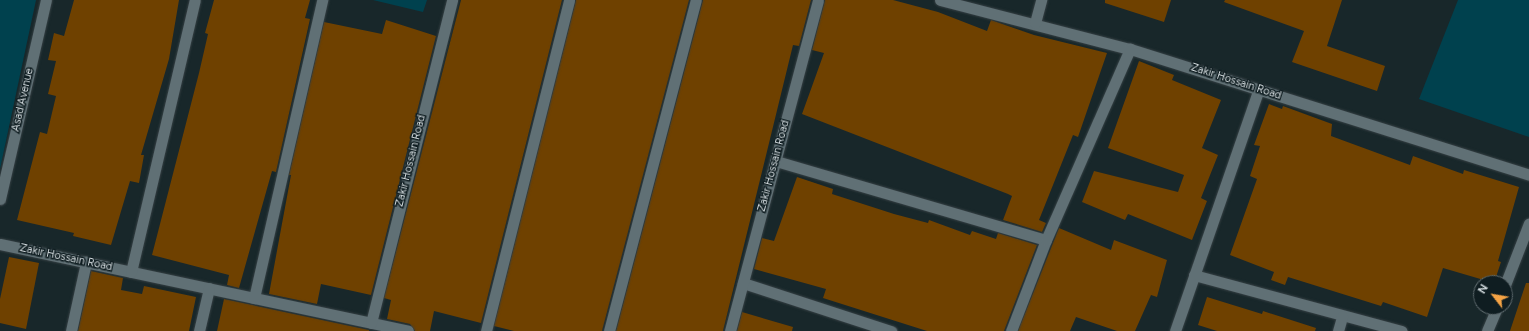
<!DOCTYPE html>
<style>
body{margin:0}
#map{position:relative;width:1529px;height:331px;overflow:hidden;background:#18272a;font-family:Figtree,sans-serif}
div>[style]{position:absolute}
.green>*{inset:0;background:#00414e}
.building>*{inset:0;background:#6f4100}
.roads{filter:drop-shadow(0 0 1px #364044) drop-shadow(0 0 1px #364044)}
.minor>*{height:11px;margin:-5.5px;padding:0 5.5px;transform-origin:5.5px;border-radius:5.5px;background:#607075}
span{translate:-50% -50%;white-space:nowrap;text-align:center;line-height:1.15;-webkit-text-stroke:3px #0f1d21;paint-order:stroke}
.street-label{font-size:11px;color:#d3dbde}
.north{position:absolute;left:1473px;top:275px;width:40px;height:40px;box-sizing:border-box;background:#0f1d21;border:1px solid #5d696d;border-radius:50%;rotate:301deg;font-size:11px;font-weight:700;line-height:16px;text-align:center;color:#d3dbde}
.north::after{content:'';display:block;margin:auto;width:14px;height:18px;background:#f5a345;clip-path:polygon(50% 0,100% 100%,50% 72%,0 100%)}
</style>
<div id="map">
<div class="green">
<i style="clip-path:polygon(0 0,36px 0,0 169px)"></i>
<i style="clip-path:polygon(373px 0,427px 0,423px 12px)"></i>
<i style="clip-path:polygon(1458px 0,1529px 0,1529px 137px,1419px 99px)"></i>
</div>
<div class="building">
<i style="clip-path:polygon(74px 0,179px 0,169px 59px,141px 155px,144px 155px,139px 183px,130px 181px,111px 245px,73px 236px,74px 233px,17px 220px,40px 132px,47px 134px,56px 96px,48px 94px,56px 61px,48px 60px,54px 33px,64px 36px)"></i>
<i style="clip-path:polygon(214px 0,310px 0,305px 18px,310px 19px,276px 172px,272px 171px,239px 288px,227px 285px,229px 275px,152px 255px,199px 73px,208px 34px,205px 33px)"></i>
<i style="clip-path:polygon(461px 0,562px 0,481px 323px,434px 311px,430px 331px,415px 331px,410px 324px,387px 319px,391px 300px,384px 298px)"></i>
<i style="clip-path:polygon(576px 0,689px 0,602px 331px,514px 331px,494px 326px)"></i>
<i style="clip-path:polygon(703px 0,811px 0,799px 46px,793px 45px,723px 331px,616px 331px)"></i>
<i style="clip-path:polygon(825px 0,893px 0,938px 12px,987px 31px,991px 20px,1034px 35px,1107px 53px,1078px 137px,1073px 135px,1039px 220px,1046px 223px,1042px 232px,1003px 220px,1012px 196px,1008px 194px,802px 114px,824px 53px,812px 50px)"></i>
<i style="clip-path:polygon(1105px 0,1171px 0,1164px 22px,1105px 3px)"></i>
<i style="clip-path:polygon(1225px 0,1342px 0,1327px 46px,1385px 66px,1377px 91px,1292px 62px,1304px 31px,1224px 2px)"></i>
<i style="clip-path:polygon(386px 20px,436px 36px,371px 295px,321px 284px,317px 304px,269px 294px,291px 175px,289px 175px,324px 22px,382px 34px)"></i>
<i style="clip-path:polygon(1139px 61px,1174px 75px,1172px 80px,1221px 100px,1202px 148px,1218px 155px,1201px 198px,1207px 201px,1192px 240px,1128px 214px,1125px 220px,1082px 202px,1094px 171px,1178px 192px,1184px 175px,1108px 148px)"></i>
<i style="clip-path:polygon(1269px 104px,1282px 109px,1283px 106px,1332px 124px,1331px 136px,1410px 165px,1413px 156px,1463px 174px,1464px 170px,1519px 187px,1498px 261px,1501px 262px,1494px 283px,1443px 268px,1427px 317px,1383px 302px,1381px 306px,1288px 277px,1285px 285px,1271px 280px,1274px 272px,1230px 255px,1257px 179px,1250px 176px,1260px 146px,1254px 145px)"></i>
<i style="clip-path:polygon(797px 177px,833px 189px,832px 194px,894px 214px,928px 223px,929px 220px,970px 235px,972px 231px,996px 239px,998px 233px,1037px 245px,1004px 331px,927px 331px,823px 298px,826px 289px,754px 269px,762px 238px,774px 241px)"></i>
<i style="clip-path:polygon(1059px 228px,1111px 250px,1114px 240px,1167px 260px,1157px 297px,1151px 295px,1135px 331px,1117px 331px,1076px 317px,1070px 331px,1018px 331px)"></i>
<i style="clip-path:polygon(9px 257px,39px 263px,26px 329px,0 323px,0 299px)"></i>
<i style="clip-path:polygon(91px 271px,123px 278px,121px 290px,142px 294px,144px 286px,196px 297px,189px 331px,78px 331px)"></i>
<i style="clip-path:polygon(1526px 283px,1529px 283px,1529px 331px,1510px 331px)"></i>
<i style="clip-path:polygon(1207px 297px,1262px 314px,1263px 311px,1316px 328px,1315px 331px,1217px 331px,1198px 325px)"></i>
<i style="clip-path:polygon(224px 299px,369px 330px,369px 331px,217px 331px)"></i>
<i style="clip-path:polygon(742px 312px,793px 327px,792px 331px,737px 331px)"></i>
</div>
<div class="roads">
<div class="minor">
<i style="left:940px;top:0;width:196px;rotate:14.5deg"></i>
<i style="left:1130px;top:49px;width:418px;rotate:17.5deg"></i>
<i style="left:1035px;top:23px;width:24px;rotate:-75deg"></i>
<i style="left:776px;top:161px;width:281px;rotate:16.3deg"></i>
<i style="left:0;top:199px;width:204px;rotate:-77deg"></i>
<i style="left:0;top:244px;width:417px;rotate:12deg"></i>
<i style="left:131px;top:272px;width:279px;rotate:-76.8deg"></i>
<i style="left:1194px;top:275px;width:215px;rotate:15.1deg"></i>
<i style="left:743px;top:283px;width:156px;rotate:18deg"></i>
<i style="left:1505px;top:285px;width:66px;rotate:-68.8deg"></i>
<i style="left:254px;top:298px;width:306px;rotate:-77.1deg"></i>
<i style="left:371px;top:323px;width:333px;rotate:-75.9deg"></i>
<i style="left:71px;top:331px;width:71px;rotate:-77.7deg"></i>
<i style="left:199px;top:331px;width:44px;rotate:-76.9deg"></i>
<i style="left:486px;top:331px;width:341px;rotate:-75.9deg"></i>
<i style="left:609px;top:331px;width:342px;rotate:-75.3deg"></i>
<i style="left:730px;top:331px;width:342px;rotate:-75.1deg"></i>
<i style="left:1011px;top:331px;width:97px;rotate:-69deg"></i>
<i style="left:1046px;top:240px;width:209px;rotate:-66.3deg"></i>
<i style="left:1175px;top:331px;width:256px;rotate:-70.9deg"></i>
<i style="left:1338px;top:331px;width:15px;rotate:-74deg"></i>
<i style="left:1487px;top:331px;width:26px;rotate:-67deg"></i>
</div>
</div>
<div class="street-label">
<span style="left:1236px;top:82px;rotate:18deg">Zakir Hossain Road</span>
<span style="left:23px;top:100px;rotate:-77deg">Asad Avenue</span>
<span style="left:411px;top:161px;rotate:-76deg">Zakir Hossain Road</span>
<span style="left:774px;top:166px;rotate:-75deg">Zakir Hossain Road</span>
<span style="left:66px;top:258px;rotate:12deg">Zakir Hossain Road</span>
</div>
<div class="north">N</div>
</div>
